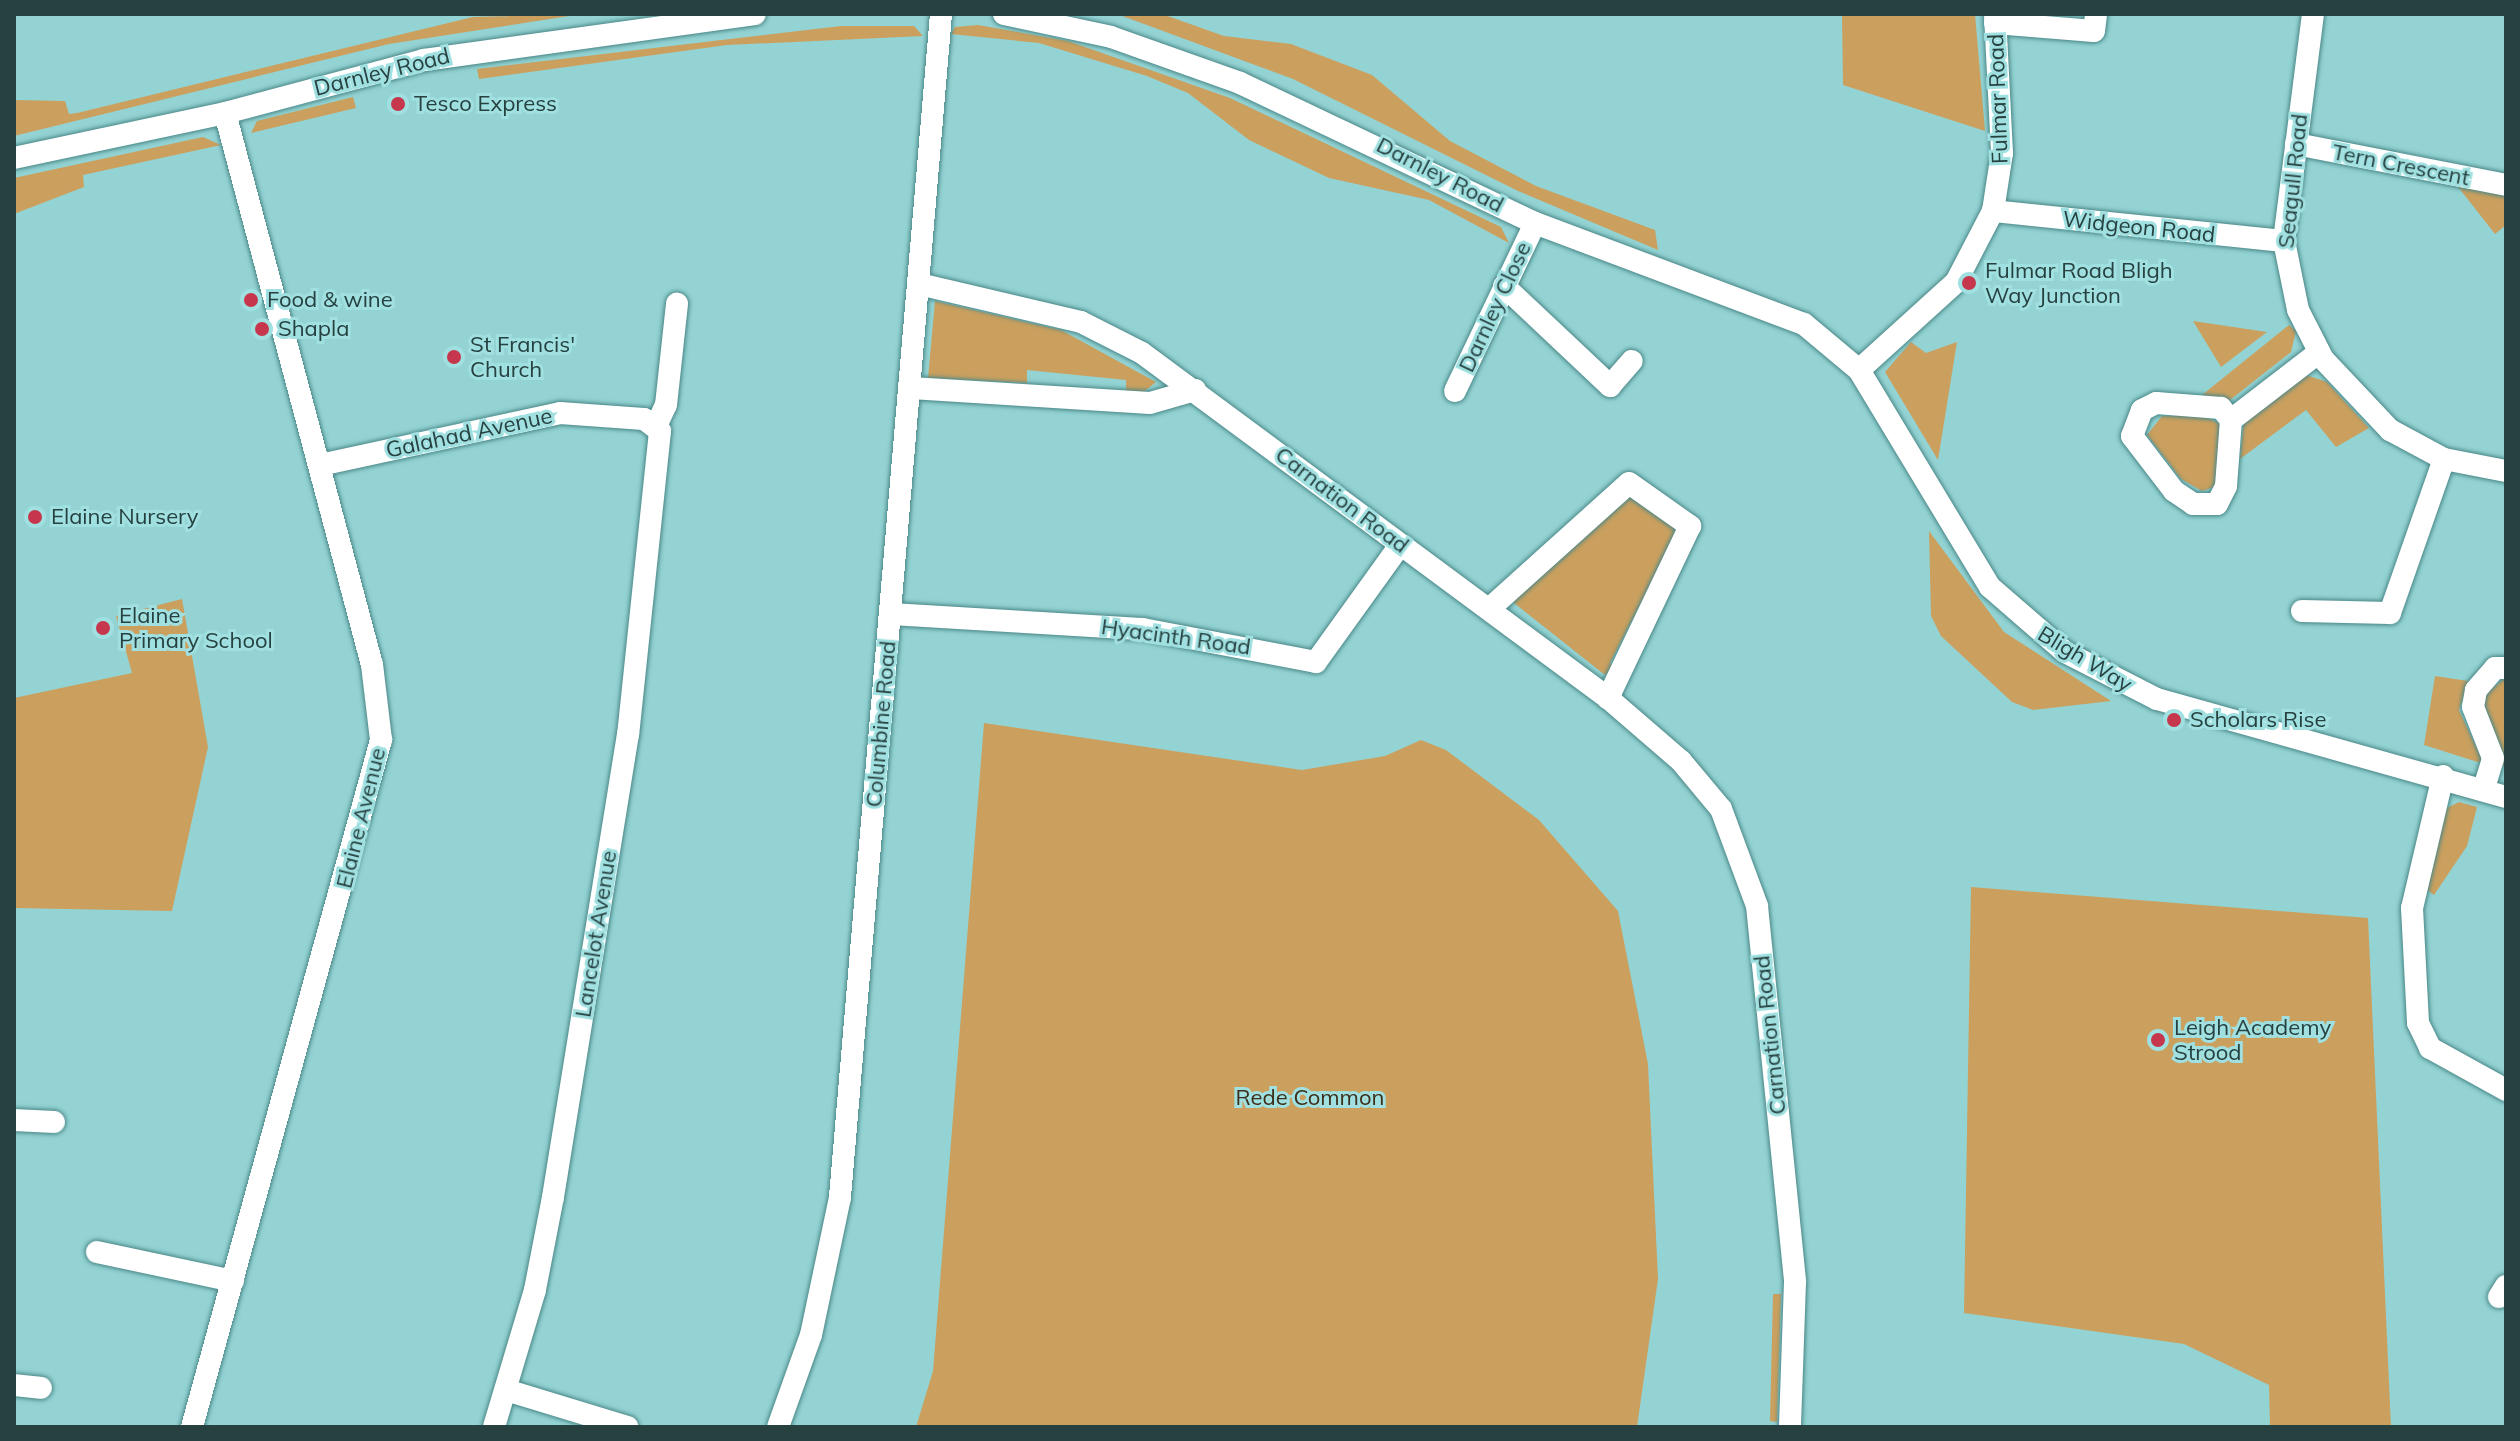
<!DOCTYPE html>
<style>
body{margin:0}
#map{position:relative;width:2520px;height:1441px;overflow:hidden;background:#94d3d3;font-family:Mulish,sans-serif}
div>[style]{position:absolute}
.green>*{inset:0;background:#cba05e}
.roads{filter:drop-shadow(0 0 2px #4a8788) drop-shadow(0 0 2px #4a8788)}
.minor>*{height:22px;margin:-11px;padding:0 11px;transform-origin:11px;border-radius:11px;background:#fff}
.dots>*{width:22px;height:22px;translate:-50% -50%;box-sizing:border-box;border:4px solid #a0e0e0;border-radius:50%}
span{translate:-50% -50%;white-space:nowrap;text-align:center;line-height:1.15;-webkit-text-stroke:6px #a0e0e0;paint-order:stroke}
.street-label{font-size:22px;color:#274141}
.poi-label{font-size:22px;color:#274141}
.left{translate:0 -50%;text-align:left}
.park-label{font-size:22px;color:#3c2e1a}
.frame{position:absolute;inset:0;border:16px solid #274141;pointer-events:none}
</style>
<div id="map">
<div class="green">
<i style="clip-path:polygon(582px 14px,389px 44px,14px 136px,14px 100px,65px 101px,69px 114px,77px 113px,473px 17px)"></i>
<i style="clip-path:polygon(1117px 14px,1162px 14px,1224px 36px,1291px 44px,1372px 75px,1450px 141px,1536px 186px,1655px 230px,1658px 250px,1518px 191px,1293px 79px)"></i>
<i style="clip-path:polygon(1842px 14px,1975px 14px,1985px 131px,1843px 85px)"></i>
<i style="clip-path:polygon(978px 25px,1068px 41px,1230px 98px,1501px 227px,1509px 243px,1429px 200px,1329px 178px,1249px 140px,1188px 93px,1147px 76px,1039px 43px,951px 34px,955px 27px)"></i>
<i style="clip-path:polygon(841px 26px,914px 26px,923px 36px,727px 45px,479px 79px,477px 69px)"></i>
<i style="clip-path:polygon(353px 97px,356px 108px,251px 133px,257px 121px)"></i>
<i style="clip-path:polygon(203px 137px,221px 145px,83px 175px,84px 187px,14px 214px,14px 178px)"></i>
<i style="clip-path:polygon(2455px 183px,2506px 194px,2506px 225px,2495px 234px)"></i>
<i style="clip-path:polygon(935px 301px,1061px 330px,1156px 382px,1140px 395px,1126px 393px,1126px 380px,1027px 370px,1027px 383px,928px 378px)"></i>
<i style="clip-path:polygon(2193px 321px,2267px 332px,2221px 367px)"></i>
<i style="clip-path:polygon(2289px 325px,2296px 331px,2291px 352px,2230px 400px,2202px 395px)"></i>
<i style="clip-path:polygon(1911px 342px,1926px 353px,1957px 342px,1938px 460px,1885px 372px)"></i>
<i style="clip-path:polygon(2303px 374px,2327px 382px,2369px 428px,2336px 447px,2306px 410px,2240px 459px,2244px 419px)"></i>
<i style="clip-path:polygon(2162px 416px,2203px 415px,2227px 428px,2218px 486px,2202px 491px,2181px 479px,2147px 435px)"></i>
<i style="clip-path:polygon(1632px 494px,1678px 531px,1610px 663px,1616px 666px,1605px 675px,1514px 603px,1515px 596px)"></i>
<i style="clip-path:polygon(1929px 531px,2004px 632px,2111px 701px,2033px 710px,2012px 702px,1941px 636px,1931px 616px)"></i>
<i style="clip-path:polygon(182px 599px,208px 747px,172px 911px,14px 908px,14px 698px,132px 673px,116px 616px)"></i>
<i style="clip-path:polygon(2435px 676px,2468px 681px,2459px 710px,2484px 764px,2424px 745px)"></i>
<i style="clip-path:polygon(2506px 677px,2506px 772px,2484px 721px,2484px 696px)"></i>
<i style="clip-path:polygon(984px 723px,1302px 770px,1385px 756px,1421px 740px,1446px 750px,1539px 820px,1618px 911px,1648px 1064px,1658px 1279px,1637px 1427px,916px 1427px,933px 1371px)"></i>
<i style="clip-path:polygon(2459px 802px,2477px 807px,2467px 846px,2434px 895px,2426px 889px,2429px 871px,2447px 808px)"></i>
<i style="clip-path:polygon(1971px 887px,2368px 918px,2391px 1427px,2270px 1427px,2269px 1385px,2184px 1344px,1964px 1313px)"></i>
<i style="clip-path:polygon(1773px 1294px,1781px 1294px,1777px 1422px,1770px 1421px)"></i>
</div>
<div class="roads">
<div class="minor">
<i style="left:1004px;top:14px;width:109px;rotate:12.1deg"></i>
<i style="left:1111px;top:37px;width:137px;rotate:19.6deg"></i>
<i style="left:1240px;top:83px;width:327px;rotate:25.4deg"></i>
<i style="left:1535px;top:223px;width:287px;rotate:20.6deg"></i>
<i style="left:1804px;top:324px;width:72px;rotate:39.9deg"></i>
<i style="left:1859px;top:370px;width:253px;rotate:58.9deg"></i>
<i style="left:1990px;top:587px;width:99px;rotate:40.9deg"></i>
<i style="left:2065px;top:652px;width:103px;rotate:27.1deg"></i>
<i style="left:2157px;top:699px;width:362px;rotate:15.7deg"></i>
<i style="left:2313px;top:14px;width:229px;rotate:97.3deg"></i>
<i style="left:2284px;top:241px;width:70px;rotate:78.5deg"></i>
<i style="left:2298px;top:310px;width:55px;rotate:63deg"></i>
<i style="left:2323px;top:359px;width:98px;rotate:46.7deg"></i>
<i style="left:2390px;top:430px;width:61px;rotate:28.2deg"></i>
<i style="left:2444px;top:459px;width:63px;rotate:11deg"></i>
<i style="left:1995px;top:23px;width:99px;rotate:4.6deg"></i>
<i style="left:2094px;top:31px;width:17px;rotate:-83deg"></i>
<i style="left:2296px;top:144px;width:214px;rotate:11deg"></i>
<i style="left:14px;top:158px;width:216px;rotate:-12deg"></i>
<i style="left:225px;top:113px;width:206px;rotate:-14.9deg"></i>
<i style="left:424px;top:60px;width:334px;rotate:-7.9deg"></i>
<i style="left:1993px;top:211px;width:293px;rotate:5.9deg"></i>
<i style="left:919px;top:284px;width:166px;rotate:13.2deg"></i>
<i style="left:1081px;top:322px;width:68px;rotate:26.9deg"></i>
<i style="left:1142px;top:353px;width:580px;rotate:36.51deg"></i>
<i style="left:1608px;top:698px;width:96px;rotate:40.8deg"></i>
<i style="left:1681px;top:761px;width:62px;rotate:50.2deg"></i>
<i style="left:1721px;top:809px;width:103px;rotate:69.6deg"></i>
<i style="left:1757px;top:906px;width:378px;rotate:84.2deg"></i>
<i style="left:1795px;top:1282px;width:145px;rotate:92deg"></i>
<i style="left:1504px;top:286px;width:146px;rotate:43.3deg"></i>
<i style="left:1610px;top:386px;width:33px;rotate:-49deg"></i>
<i style="left:1859px;top:370px;width:131px;rotate:-42.2deg"></i>
<i style="left:1956px;top:282px;width:80px;rotate:-62.5deg"></i>
<i style="left:1993px;top:211px;width:59px;rotate:-81.2deg"></i>
<i style="left:2002px;top:153px;width:139px;rotate:-92.9deg"></i>
<i style="left:911px;top:388px;width:239px;rotate:3.6deg"></i>
<i style="left:1150px;top:403px;width:47px;rotate:-16.1deg"></i>
<i style="left:1455px;top:391px;width:186px;rotate:-64.5deg"></i>
<i style="left:2231px;top:420px;width:16px;rotate:-130deg"></i>
<i style="left:2221px;top:408px;width:65px;rotate:-175.6deg"></i>
<i style="left:2156px;top:403px;width:16px;rotate:153deg"></i>
<i style="left:2142px;top:410px;width:28px;rotate:111deg"></i>
<i style="left:2132px;top:436px;width:69px;rotate:52.6deg"></i>
<i style="left:2174px;top:491px;width:23px;rotate:34deg"></i>
<i style="left:2193px;top:504px;width:24px"></i>
<i style="left:2217px;top:504px;width:20px;rotate:-63deg"></i>
<i style="left:2226px;top:486px;width:66px;rotate:-85.7deg"></i>
<i style="left:2231px;top:420px;width:110px;rotate:-37.6deg"></i>
<i style="left:657px;top:424px;width:21px;rotate:-65deg"></i>
<i style="left:666px;top:405px;width:102px;rotate:-83.8deg"></i>
<i style="left:320px;top:465px;width:246px;rotate:-12.2deg"></i>
<i style="left:560px;top:413px;width:84px;rotate:4.1deg"></i>
<i style="left:644px;top:419px;width:20px;rotate:37deg"></i>
<i style="left:660px;top:431px;width:305px;rotate:96deg"></i>
<i style="left:628px;top:734px;width:469px;rotate:99.2deg"></i>
<i style="left:553px;top:1197px;width:95px;rotate:101deg"></i>
<i style="left:535px;top:1290px;width:143px;rotate:106.7deg"></i>
<i style="left:1489px;top:609px;width:188px;rotate:-42deg"></i>
<i style="left:1629px;top:483px;width:75px;rotate:35.2deg"></i>
<i style="left:1690px;top:526px;width:191px;rotate:115.5deg"></i>
<i style="left:2302px;top:611px;width:88px;rotate:1.3deg"></i>
<i style="left:2390px;top:613px;width:163px;rotate:-70.7deg"></i>
<i style="left:890px;top:614px;width:253px;rotate:3.4deg"></i>
<i style="left:1143px;top:629px;width:176px;rotate:10.8deg"></i>
<i style="left:1316px;top:662px;width:144px;rotate:-54.3deg"></i>
<i style="left:2443px;top:776px;width:136px;rotate:103.2deg"></i>
<i style="left:2412px;top:908px;width:115px;rotate:87deg"></i>
<i style="left:2418px;top:1023px;width:28px;rotate:64deg"></i>
<i style="left:2430px;top:1048px;width:87px;rotate:28.9deg"></i>
<i style="left:2484px;top:788px;width:31px;rotate:-73deg"></i>
<i style="left:2493px;top:758px;width:55px;rotate:-111.4deg"></i>
<i style="left:2473px;top:707px;width:17px;rotate:-80deg"></i>
<i style="left:2476px;top:690px;width:29px;rotate:-49deg"></i>
<i style="left:2495px;top:668px;width:11px"></i>
<i style="left:14px;top:1120px;width:40px;rotate:2.9deg"></i>
<i style="left:97px;top:1252px;width:139px;rotate:12deg"></i>
<i style="left:2499px;top:1297px;width:13px;rotate:-58deg"></i>
<i style="left:14px;top:1385px;width:27px;rotate:6deg"></i>
<i style="left:506px;top:1390px;width:127px;rotate:16.9deg"></i>
<i style="left:192px;top:1427px;width:713px;rotate:-74.62deg"></i>
<i style="left:381px;top:740px;width:76px;rotate:-96.8deg"></i>
<i style="left:372px;top:665px;width:571px;rotate:-104.91deg"></i>
<i style="left:778px;top:1427px;width:98px;rotate:-70.3deg"></i>
<i style="left:811px;top:1335px;width:141px;rotate:-78.1deg"></i>
<i style="left:840px;top:1197px;width:1187px;rotate:-85.12deg"></i>
</div>
</div>
<div class="dots">
<i style="left:398px;top:104px;background:#c6364c"></i>
<i style="left:1969px;top:283px;background:#c6364c"></i>
<i style="left:251px;top:300px;background:#c6364c"></i>
<i style="left:262px;top:329px;background:#c6364c"></i>
<i style="left:454px;top:357px;background:#c6364c"></i>
<i style="left:35px;top:517px;background:#c6364c"></i>
<i style="left:103px;top:628px;background:#c6364c"></i>
<i style="left:2174px;top:720px;background:#c6364c"></i>
<i style="left:2158px;top:1040px;background:#c6364c"></i>
</div>
<div class="street-label">
<span style="left:382px;top:72px;rotate:-14deg">Darnley Road</span>
<span style="left:1998px;top:99px;rotate:-92deg">Fulmar Road</span>
<span style="left:2401px;top:165px;rotate:11deg">Tern Crescent</span>
<span style="left:1440px;top:175px;rotate:27deg">Darnley Road</span>
<span style="left:2293px;top:181px;rotate:-84deg">Seagull Road</span>
<span style="left:2139px;top:227px;rotate:6deg">Widgeon Road</span>
<span style="left:1495px;top:307px;rotate:-65deg">Darnley Close</span>
<span style="left:469px;top:433px;rotate:-12deg">Galahad Avenue</span>
<span style="left:1342px;top:500px;rotate:37deg">Carnation Road</span>
<span style="left:1176px;top:637px;rotate:8deg">Hyacinth Road</span>
<span style="left:2085px;top:659px;rotate:31deg">Bligh Way</span>
<span style="left:881px;top:724px;rotate:-85deg">Columbine Road</span>
<span style="left:361px;top:818px;rotate:-76deg">Elaine Avenue</span>
<span style="left:596px;top:934px;rotate:-81deg">Lancelot Avenue</span>
<span style="left:1770px;top:1035px;rotate:-96deg">Carnation Road</span>
</div>
<div class="poi-label">
<span class="left" style="left:414px;top:104px">Tesco Express</span>
<span class="left" style="left:1985px;top:283px">Fulmar Road Bligh<br>Way Junction</span>
<span class="left" style="left:267px;top:300px">Food &amp; wine</span>
<span class="left" style="left:278px;top:329px">Shapla</span>
<span class="left" style="left:470px;top:357px">St Francis'<br>Church</span>
<span class="left" style="left:51px;top:517px">Elaine Nursery</span>
<span class="left" style="left:119px;top:628px">Elaine<br>Primary School</span>
<span class="left" style="left:2190px;top:720px">Scholars Rise</span>
<span class="left" style="left:2174px;top:1040px">Leigh Academy<br>Strood</span>
</div>
<div class="park-label">
<span style="left:1310px;top:1098px">Rede Common</span>
</div>
<div class="frame"></div>
</div>
